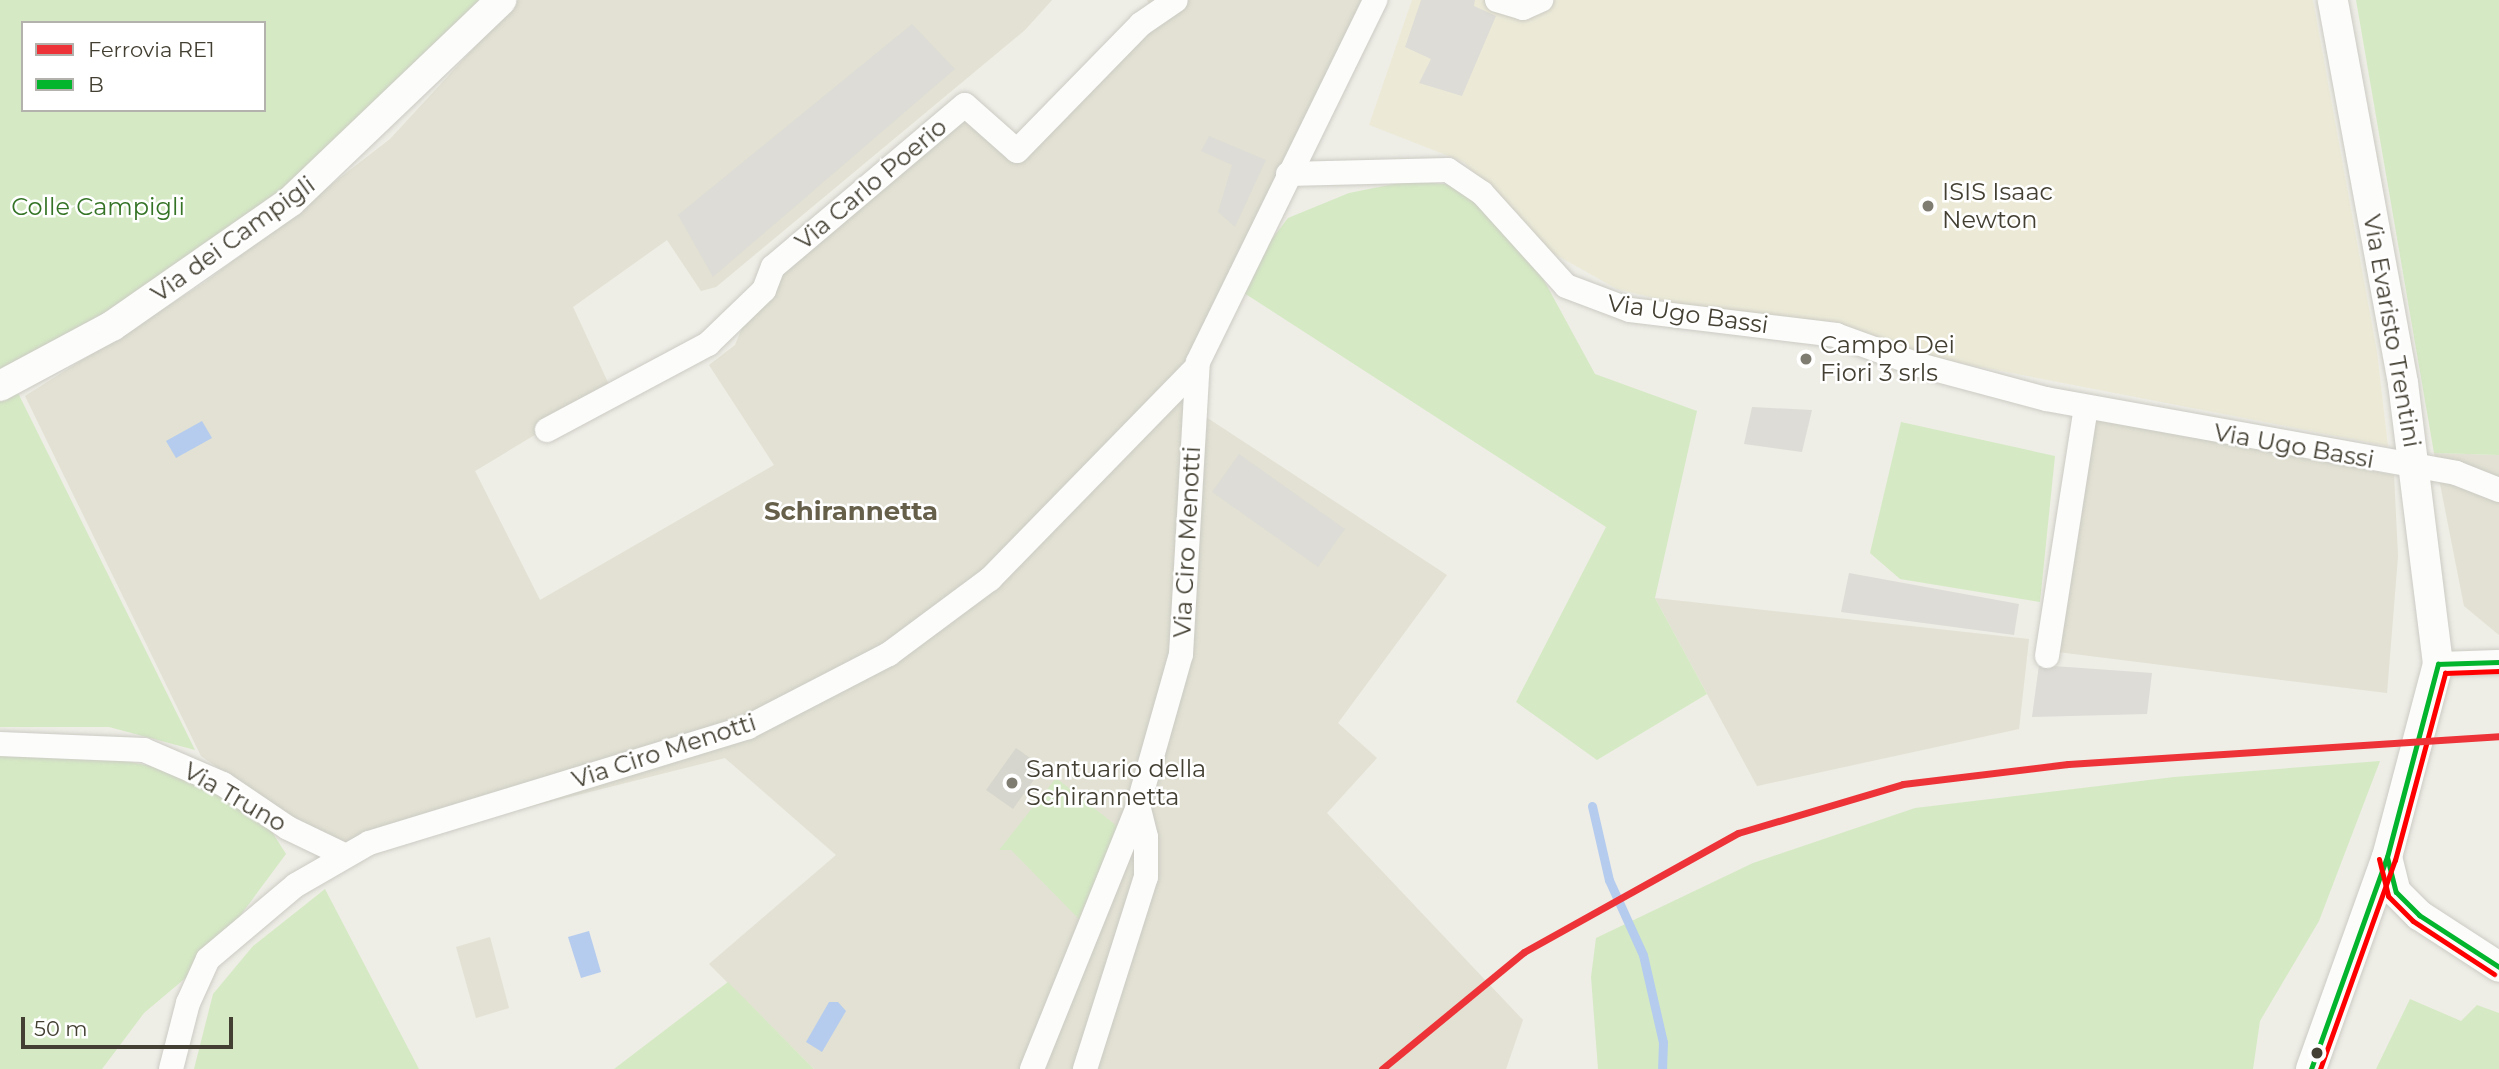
<!DOCTYPE html>
<style>
body{margin:0}
#map{position:relative;width:2499px;height:1069px;overflow:hidden;background:#eeede6;font-family:Montserrat,sans-serif}
div>[style]{position:absolute}
.residential>*{inset:0;background:#e2e1d3}
.education>*{inset:0;background:#ecead7}
.green>*{inset:0;background:#d5eac4}
.parking>*{inset:0;background:#dddcd6}
.water>*{inset:0;background:#b5ccee}
.stream>*{height:9px;margin:-4.5px;padding:0 4.5px;transform-origin:4.5px;border-radius:4.5px;background:#b5ccee}
.building>*{inset:0;background:#d7d6ce}
.roads{filter:drop-shadow(0 0 2px #cccbc4) drop-shadow(0 0 2px #cccbc4)}
.minor>*{height:24px;margin:-12px;padding:0 12px;transform-origin:12px;border-radius:12px;background:#fcfcfb}
.tertiary>*{height:30px;margin:-15px;padding:0 15px;transform-origin:15px;border-radius:15px;background:#fcfcfb}
.bus-1>*{height:5px;margin:-2.5px;padding:0 2.5px;transform-origin:2.5px;border-radius:2.5px;background:#03b52d}
.bus-2>*{height:5px;margin:-2.5px;padding:0 2.5px;transform-origin:2.5px;border-radius:2.5px;background:#f00}
.rail-1>*{height:7px;margin:-3.5px;padding:0 3.5px;transform-origin:3.5px;border-radius:3.5px;background:#ee3338}
.dots>*{width:19px;height:19px;translate:-50% -50%;box-sizing:border-box;border:4px solid #fff;border-radius:50%}
span{translate:-50% -50%;white-space:nowrap;text-align:center;line-height:1.15;-webkit-text-stroke:5px #fff;paint-order:stroke}
.street-label{font-size:24px;color:#433f32}
.poi-label{font-size:24px;color:#433f32}
.left{translate:0 -50%;text-align:left}
.park-label{font-size:24px;color:#357426}
.neighbourhood-label{font-size:26px;color:#66604a;font-weight:700}
.legend{position:absolute;left:21px;top:21px;width:245px;height:91px;box-sizing:border-box;background:#fff;border:2px solid #b4b2ad;margin:0;padding:9px 12px;list-style:none;font-size:21px;color:#433f32}
.legend li{display:flex;align-items:center;gap:14px;height:35px}
.legend b{width:35px;border:2px solid #b4b2ad}
.scale{position:absolute;left:21px;top:1017px;width:212px;height:32px;box-sizing:border-box;border:4px solid #433f32;border-top:0;padding-left:9px;font-size:21px;line-height:24px;white-space:nowrap;color:#433f32;-webkit-text-stroke:5px #fff;paint-order:stroke}
</style>
<div id="map">
<div class="residential">
<i style="clip-path:polygon(518px 0,1052px 0,1025px 30px,716px 287px,701px 291px,667px 240px,573px 307px,611px 389px,475px 471px,540px 600px,774px 465px,709px 365px,735px 345px,758px 289px,962px 112px,1018px 159px,1158px 22px,1147px 0,1367px 0,1186px 404px,1447px 575px,1338px 723px,1377px 758px,1327px 813px,1523px 1020px,1506px 1069px,814px 1069px,709px 964px,836px 855px,725px 758px,342px 854px,201px 756px,25px 396px,204px 283px,390px 139px)"></i>
<i style="clip-path:polygon(2088px 417px,2394px 475px,2398px 556px,2387px 693px,2058px 652px)"></i>
<i style="clip-path:polygon(2434px 453px,2499px 455px,2499px 635px,2464px 606px)"></i>
<i style="clip-path:polygon(1655px 598px,2029px 639px,2019px 729px,1757px 786px)"></i>
<i style="clip-path:polygon(490px 937px,509px 1008px,476px 1018px,456px 947px)"></i>
</div>
<div class="education">
<i style="clip-path:polygon(1412px 0,2313px 0,2377px 352px,2388px 446px,1759px 324px,1617px 289px,1549px 251px,1464px 162px,1369px 125px)"></i>
</div>
<div class="green">
<i style="clip-path:polygon(evenodd,0 0,479px 0,288px 192px,105px 319px,0 378px,0 0,23px 23px,264px 23px,264px 110px,23px 110px,23px 23px)"></i>
<i style="clip-path:polygon(2356px 0,2499px 0,2499px 455px,2434px 453px)"></i>
<i style="clip-path:polygon(1409px 181px,1455px 185px,1494px 218px,1540px 273px,1595px 374px,1697px 411px,1655px 598px,1707px 694px,1597px 760px,1516px 702px,1606px 527px,1244px 293px,1260px 254px,1288px 218px,1349px 193px)"></i>
<i style="clip-path:polygon(18px 393px,195px 750px,109px 727px,0 727px,0 400px)"></i>
<i style="clip-path:polygon(1901px 422px,2055px 456px,2040px 602px,1900px 579px,1870px 553px)"></i>
<i style="clip-path:polygon(84px 753px,156px 767px,204px 787px,269px 827px,286px 854px,208px 959px,144px 1013px,102px 1069px,0 1069px,0 755px)"></i>
<i style="clip-path:polygon(2380px 761px,2319px 921px,2260px 1021px,2253px 1069px,1598px 1069px,1591px 977px,1596px 938px,1753px 863px,1915px 808px,2174px 777px)"></i>
<i style="clip-path:polygon(1056px 778px,1118px 827px,1079px 919px,1011px 850px,999px 850px)"></i>
<i style="clip-path:polygon(325px 889px,419px 1069px,194px 1069px,213px 994px,253px 946px)"></i>
<i style="clip-path:polygon(728px 982px,814px 1069px,614px 1069px)"></i>
<i style="clip-path:polygon(2410px 999px,2461px 1021px,2477px 1005px,2499px 1013px,2499px 1069px,2376px 1069px)"></i>
</div>
<div class="parking">
<i style="clip-path:polygon(1421px 0,1475px 0,1474px 6px,1496px 16px,1462px 96px,1419px 83px,1431px 59px,1405px 47px)"></i>
<i style="clip-path:polygon(912px 24px,955px 69px,713px 277px,678px 215px)"></i>
<i style="clip-path:polygon(1209px 136px,1266px 160px,1235px 227px,1218px 212px,1232px 165px,1201px 151px)"></i>
<i style="clip-path:polygon(1752px 407px,1812px 410px,1802px 452px,1744px 444px)"></i>
<i style="clip-path:polygon(1239px 454px,1345px 529px,1318px 567px,1212px 492px)"></i>
<i style="clip-path:polygon(1849px 573px,2019px 604px,2014px 635px,1841px 612px)"></i>
<i style="clip-path:polygon(2039px 665px,2152px 673px,2147px 714px,2032px 717px)"></i>
</div>
<div class="water">
<i style="clip-path:polygon(202px 421px,212px 438px,176px 458px,166px 441px)"></i>
<i style="clip-path:polygon(589px 931px,601px 972px,581px 978px,568px 937px)"></i>
<i style="clip-path:polygon(829px 1002px,838px 1002px,846px 1011px,822px 1052px,806px 1042px)"></i>
</div>
<div class="stream">
<i style="left:1592px;top:806px;width:76px;rotate:77.1deg"></i>
<i style="left:1609px;top:880px;width:82px;rotate:65.6deg"></i>
<i style="left:1643px;top:955px;width:89px;rotate:77.1deg"></i>
<i style="left:1663px;top:1042px;width:27px;rotate:92deg"></i>
</div>
<div class="building">
<i style="clip-path:polygon(1016px 748px,1043px 767px,1013px 809px,986px 790px)"></i>
</div>
<div class="roads">
<div class="minor">
<i style="left:1497px;top:0;width:27px;rotate:17deg"></i>
<i style="left:1523px;top:8px;width:20px;rotate:-24deg"></i>
<i style="left:1288px;top:174px;width:160px;rotate:-1.4deg"></i>
<i style="left:1448px;top:170px;width:41px;rotate:34.1deg"></i>
<i style="left:1482px;top:193px;width:125px;rotate:47.9deg"></i>
<i style="left:1566px;top:286px;width:68px;rotate:20.6deg"></i>
<i style="left:1630px;top:310px;width:208px;rotate:6.9deg"></i>
<i style="left:1836px;top:335px;width:88px;rotate:19.9deg"></i>
<i style="left:1919px;top:365px;width:131px;rotate:15deg"></i>
<i style="left:2046px;top:399px;width:417px;rotate:10.2deg"></i>
<i style="left:2456px;top:473px;width:46px;rotate:21.6deg"></i>
<i style="left:547px;top:430px;width:183px;rotate:-28.1deg"></i>
<i style="left:708px;top:344px;width:78px;rotate:-44deg"></i>
<i style="left:764px;top:290px;width:25px;rotate:-69deg"></i>
<i style="left:773px;top:267px;width:251px;rotate:-40.2deg"></i>
<i style="left:965px;top:105px;width:69px;rotate:41.5deg"></i>
<i style="left:1017px;top:151px;width:177px;rotate:-45.7deg"></i>
<i style="left:1141px;top:24px;width:42px;rotate:-34.4deg"></i>
<i style="left:2047px;top:656px;width:252px;rotate:-81.1deg"></i>
<i style="left:2438px;top:664px;width:61px;rotate:-1.9deg"></i>
<i style="left:0;top:744px;width:144px;rotate:2.4deg"></i>
<i style="left:144px;top:750px;width:86px;rotate:23.3deg"></i>
<i style="left:223px;top:784px;width:78px;rotate:34.1deg"></i>
<i style="left:288px;top:828px;width:60px;rotate:25.7deg"></i>
<i style="left:171px;top:1069px;width:68px;rotate:-75.6deg"></i>
<i style="left:188px;top:1003px;width:48px;rotate:-65.6deg"></i>
<i style="left:208px;top:959px;width:115px;rotate:-40.1deg"></i>
<i style="left:296px;top:885px;width:84px;rotate:-29.9deg"></i>
<i style="left:369px;top:843px;width:396px;rotate:-17deg"></i>
<i style="left:748px;top:727px;width:159px;rotate:-27.4deg"></i>
<i style="left:889px;top:654px;width:126px;rotate:-36.6deg"></i>
<i style="left:990px;top:579px;width:296px;rotate:-45.7deg"></i>
<i style="left:1032px;top:1069px;width:284px;rotate:-68deg"></i>
<i style="left:1138px;top:806px;width:158px;rotate:-74.2deg"></i>
<i style="left:1181px;top:654px;width:292px;rotate:-86.7deg"></i>
<i style="left:1198px;top:362px;width:403px;rotate:-63.9deg"></i>
<i style="left:1085px;top:1069px;width:201px;rotate:-72.4deg"></i>
<i style="left:1146px;top:877px;width:40px;rotate:-90deg"></i>
<i style="left:1146px;top:837px;width:32px;rotate:-104deg"></i>
</div>
<div class="tertiary">
<i style="left:0;top:386px;width:127px;rotate:-28.2deg"></i>
<i style="left:112px;top:326px;width:218px;rotate:-34.9deg"></i>
<i style="left:291px;top:201px;width:291px;rotate:-43.7deg"></i>
<i style="left:2387px;top:857px;width:36px;rotate:76deg"></i>
<i style="left:2396px;top:892px;width:33px;rotate:45deg"></i>
<i style="left:2419px;top:915px;width:95px;rotate:33deg"></i>
<i style="left:2311px;top:1069px;width:225px;rotate:-70.3deg"></i>
<i style="left:2387px;top:857px;width:200px;rotate:-75.2deg"></i>
<i style="left:2438px;top:664px;width:283px;rotate:-97.1deg"></i>
<i style="left:2403px;top:383px;width:389px;rotate:-100.4deg"></i>
</div>
</div>
<div class="bus-1">
<i style="left:2387px;top:857px;width:36px;rotate:76deg"></i>
<i style="left:2396px;top:892px;width:33px;rotate:45deg"></i>
<i style="left:2419px;top:915px;width:95px;rotate:33deg"></i>
<i style="left:2311px;top:1069px;width:225px;rotate:-70.3deg"></i>
<i style="left:2387px;top:857px;width:200px;rotate:-75.2deg"></i>
<i style="left:2438px;top:664px;width:61px;rotate:-1.9deg"></i>
</div>
<div class="bus-2">
<i style="left:2379px;top:859px;width:38px;rotate:76deg"></i>
<i style="left:2388px;top:896px;width:35px;rotate:45deg"></i>
<i style="left:2413px;top:921px;width:97px;rotate:33.2deg"></i>
<i style="left:2320px;top:1069px;width:222px;rotate:-70.3deg"></i>
<i style="left:2395px;top:860px;width:194px;rotate:-75deg"></i>
<i style="left:2445px;top:673px;width:54px;rotate:-2.1deg"></i>
</div>
<div class="rail-1">
<i style="left:1382px;top:1069px;width:184px;rotate:-39.5deg"></i>
<i style="left:1524px;top:952px;width:245px;rotate:-29.1deg"></i>
<i style="left:1738px;top:833px;width:172px;rotate:-16.5deg"></i>
<i style="left:1903px;top:784px;width:166px;rotate:-6.9deg"></i>
<i style="left:2068px;top:764px;width:432px;rotate:-3.7deg"></i>
</div>
<div class="dots">
<i style="left:1928px;top:206px;background:#7f7c71"></i>
<i style="left:1806px;top:359px;background:#7f7c71"></i>
<i style="left:1012px;top:783px;background:#7f7c71"></i>
<i style="left:2317px;top:1053px;background:#433f32"></i>
</div>
<div class="street-label">
<span style="left:871px;top:184px;rotate:-40deg">Via Carlo Poerio</span>
<span style="left:233px;top:239px;rotate:-36deg">Via dei Campigli</span>
<span style="left:1688px;top:314px;rotate:8deg">Via Ugo Bassi</span>
<span style="left:2392px;top:331px;rotate:80deg">Via Evaristo Trentini</span>
<span style="left:2294px;top:446px;rotate:10deg">Via Ugo Bassi</span>
<span style="left:1187px;top:542px;rotate:-87deg">Via Ciro Menotti</span>
<span style="left:664px;top:751px;rotate:-18deg">Via Ciro Menotti</span>
<span style="left:235px;top:797px;rotate:30deg">Via Truno</span>
</div>
<div class="poi-label">
<span class="left" style="left:1942px;top:206px">ISIS Isaac<br>Newton</span>
<span class="left" style="left:1820px;top:359px">Campo Dei<br>Fiori 3 srls</span>
<span class="left" style="left:1026px;top:783px">Santuario della<br>Schirannetta</span>
</div>
<div class="park-label">
<span style="left:98px;top:207px">Colle Campigli</span>
</div>
<div class="neighbourhood-label">
<span style="left:851px;top:512px">Schirannetta</span>
</div>
<ul class="legend">
<li><b style="height:9px;background:#ee3338"></b>Ferrovia RE1</li>
<li><b style="height:9px;background:#03b52d"></b>B</li>
</ul>
<div class="scale">50 m</div>
</div>
